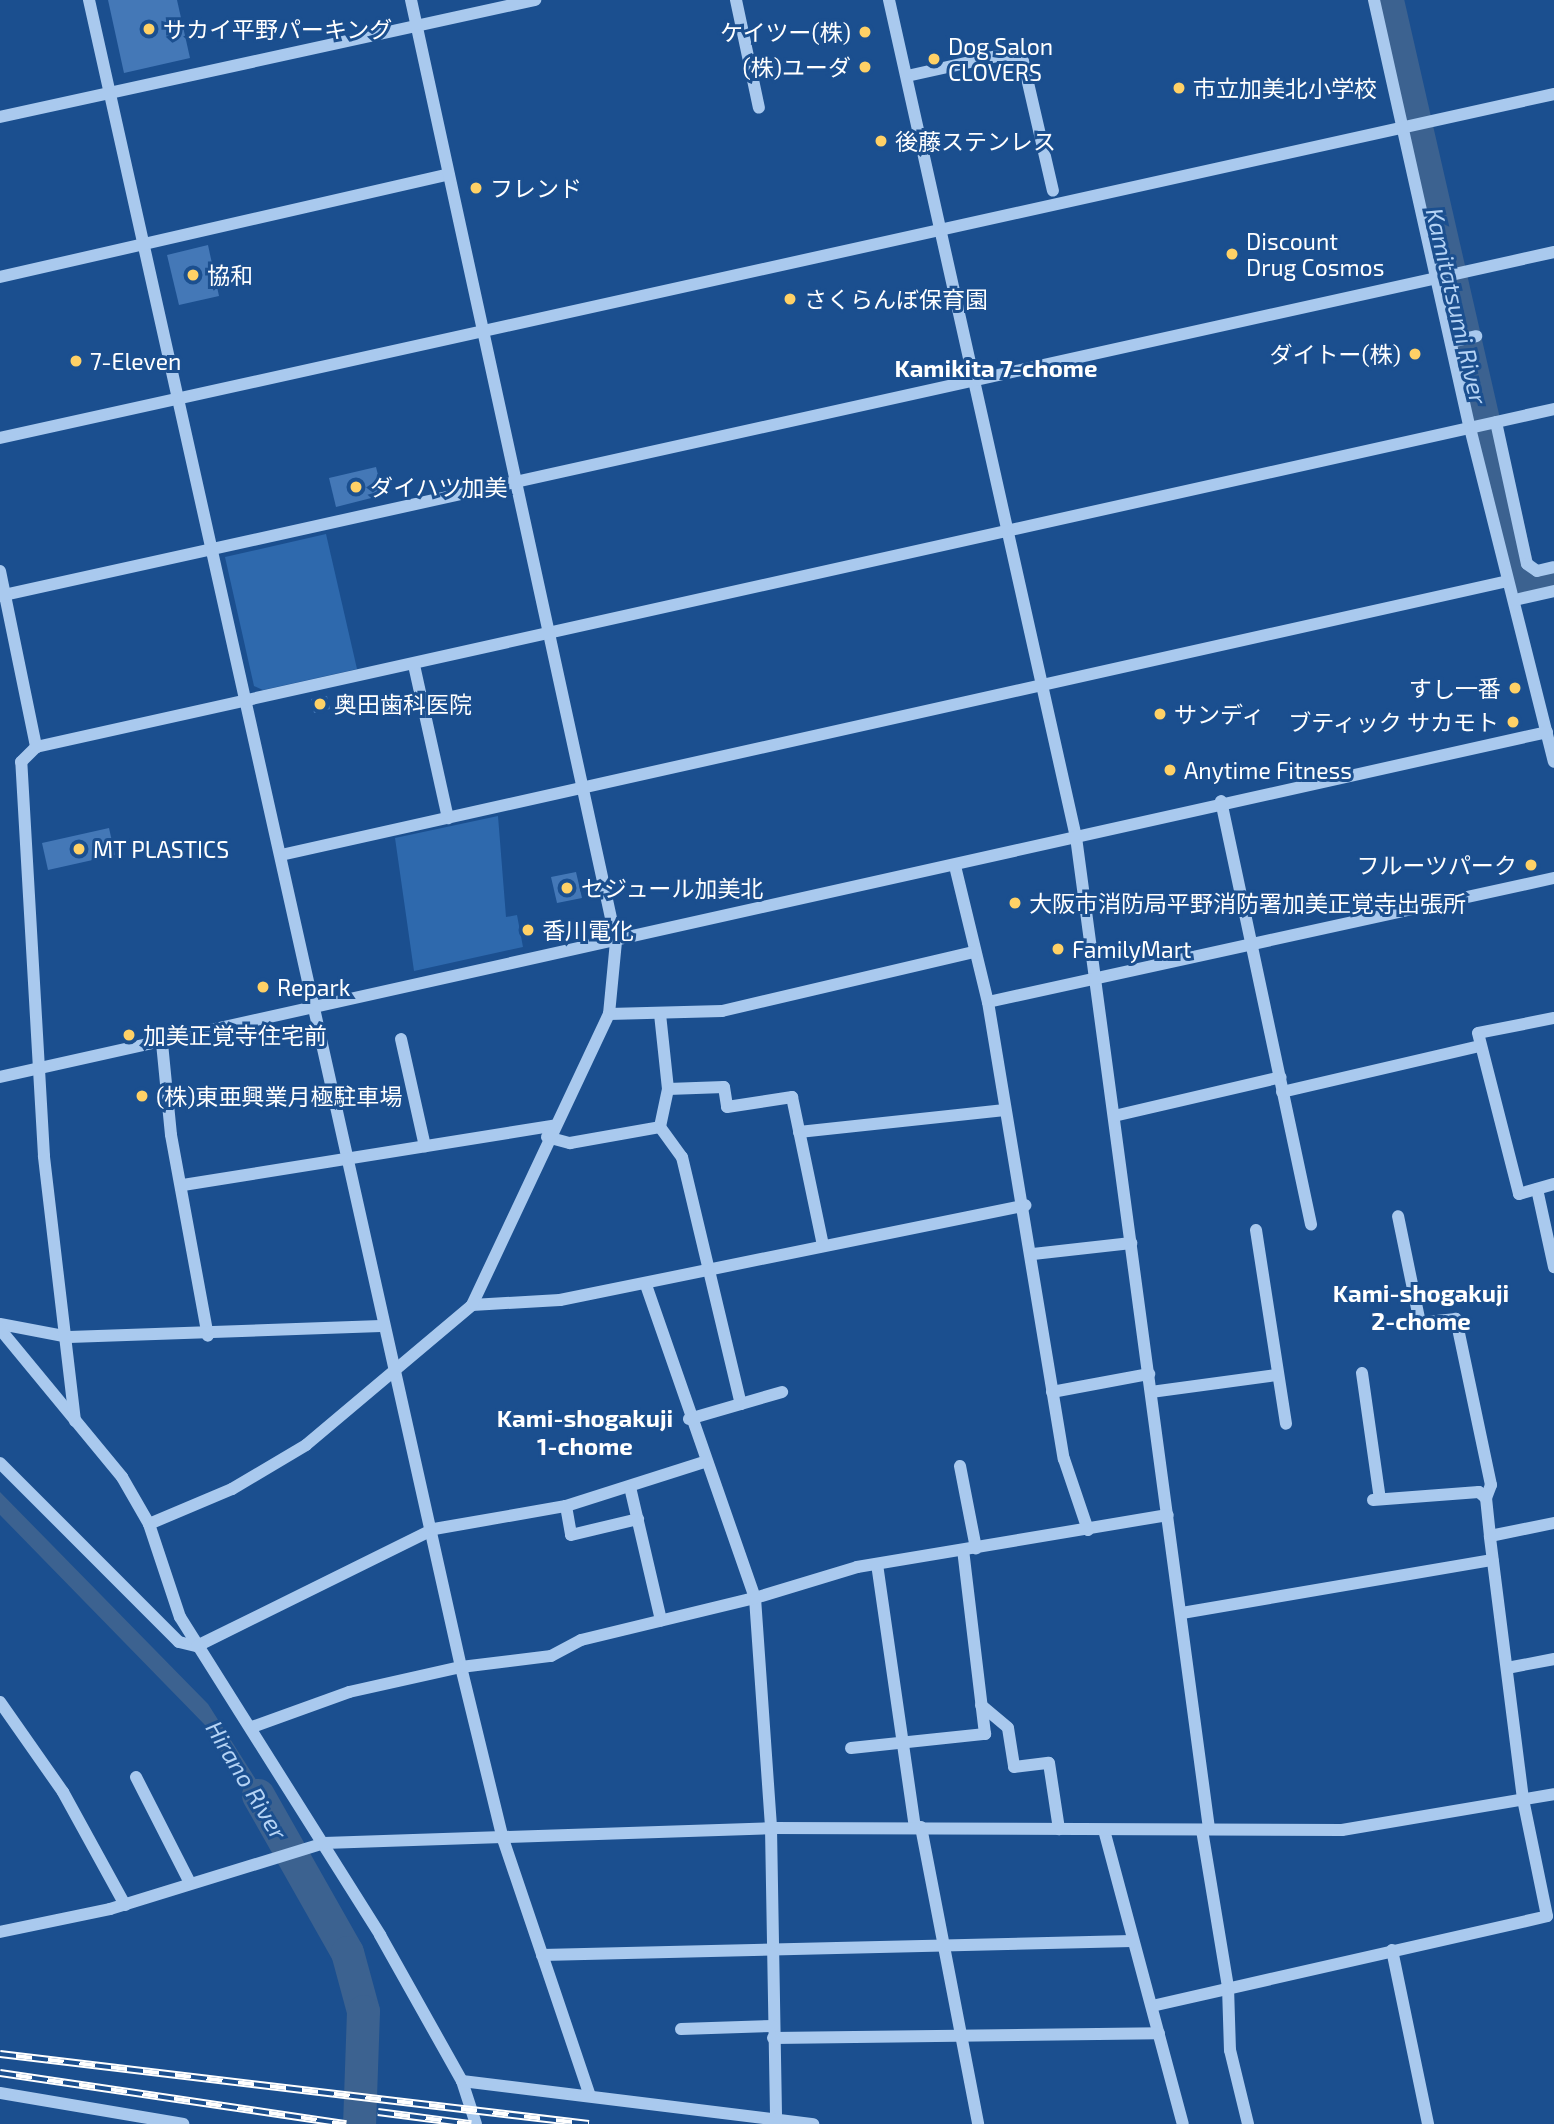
<!DOCTYPE html>
<meta charset="utf-8">
<style>
body{margin:0}
#map{position:relative;width:1554px;height:2124px;overflow:hidden;background:#1b4f8f;font-family:"Exo 2","Noto Sans JP",sans-serif}
div>[style]{position:absolute}
.green>*{inset:0;background:#2e69ad}
.water>*{inset:0;background:#3c6290}
.river>*{height:33px;margin:-16.5px;padding:0 16.5px;transform-origin:16.5px;border-radius:16.5px;background:#3c6290}
.building>*{inset:0;background:#4478b7}
.minor>*{height:12px;margin:-6px;padding:0 6px;transform-origin:6px;border-radius:6px;background:#a9c9ee}
.rail>*{height:8px;margin-top:-4px;transform-origin:0;background:repeating-linear-gradient(90deg,#1b4f8f 0 16px,#fff 0 32px);box-sizing:border-box;border-block:2px solid #fff}
.dots>*{width:19px;height:19px;translate:-50% -50%;box-sizing:border-box;border:4px solid #1b4f8f;border-radius:50%}
span{translate:-50% -50%;white-space:nowrap;text-align:center;line-height:1.15;-webkit-text-stroke:6px #1b4f8f;paint-order:stroke}
.poi-label{font-size:23px;color:#fff}
.left{translate:0 -50%;text-align:left}
.right{translate:-100% -50%;text-align:right}
.water-label{font-size:24px;color:#b5d3f5;font-style:italic}
.neighbourhood-label{font-size:24px;color:#fff;font-weight:700}
</style>
<div id="map">
<div class="green">
<i style="clip-path:polygon(326px 534px,357px 669px,263px 690px,254px 686px,225px 557px)"></i>
<i style="clip-path:polygon(498px 816px,506px 917px,517px 915px,523px 947px,414px 971px,395px 838px)"></i>
</div>
<div class="water">
<i style="clip-path:polygon(0 1492px,208px 1704px,289px 1832px,272px 1838px,205px 1725px,0 1515px)"></i>
</div>
<div class="river">
<i style="left:1387px;top:0;width:588px;rotate:77.12deg"></i>
<i style="left:1518px;top:573px;width:18px;rotate:34deg"></i>
<i style="left:1533px;top:583px;width:22px;rotate:-13deg"></i>
<i style="left:258px;top:1795px;width:180px;rotate:60.5deg"></i>
<i style="left:347px;top:1952px;width:61px;rotate:74.8deg"></i>
<i style="left:363px;top:2011px;width:113px;rotate:92deg"></i>
</div>
<div class="building">
<i style="clip-path:polygon(108px 0,177px 0,190px 58px,124px 73px)"></i>
<i style="clip-path:polygon(208px 245px,219px 296px,179px 305px,167px 255px)"></i>
<i style="clip-path:polygon(376px 467px,383px 495px,336px 507px,329px 478px)"></i>
<i style="clip-path:polygon(327px 696px,330px 709px,314px 713px,311px 699px)"></i>
<i style="clip-path:polygon(109px 828px,115px 855px,48px 870px,42px 843px)"></i>
<i style="clip-path:polygon(576px 872px,582px 898px,557px 903px,551px 877px)"></i>
</div>
<div class="minor">
<i style="left:89px;top:0;width:1708px;rotate:77.42deg"></i>
<i style="left:461px;top:1667px;width:177px;rotate:76.3deg"></i>
<i style="left:503px;top:1839px;width:268px;rotate:71.3deg"></i>
<i style="left:736px;top:0;width:110px;rotate:78deg"></i>
<i style="left:889px;top:0;width:858px;rotate:77.41deg"></i>
<i style="left:1076px;top:837px;width:1001px;rotate:82.36deg"></i>
<i style="left:1374px;top:0;width:439px;rotate:77.4deg"></i>
<i style="left:1470px;top:428px;width:344px;rotate:75.9deg"></i>
<i style="left:907px;top:76px;width:101px;rotate:-12.5deg"></i>
<i style="left:1006px;top:54px;width:18px;rotate:22deg"></i>
<i style="left:1023px;top:61px;width:133px;rotate:77deg"></i>
<i style="left:0;top:117px;width:548px;rotate:-12.34deg"></i>
<i style="left:0;top:277px;width:460px;rotate:-12.9deg"></i>
<i style="left:1451px;top:342px;width:26px;rotate:-13deg"></i>
<i style="left:1496px;top:422px;width:145px;rotate:77.7deg"></i>
<i style="left:1527px;top:564px;width:12px;rotate:35deg"></i>
<i style="left:1537px;top:571px;width:17px;rotate:-13deg"></i>
<i style="left:0;top:438px;width:1592px;rotate:-12.48deg"></i>
<i style="left:0;top:571px;width:180px;rotate:78.4deg"></i>
<i style="left:0;top:596px;width:1592px;rotate:-12.48deg"></i>
<i style="left:1515px;top:600px;width:40px;rotate:-13deg"></i>
<i style="left:414px;top:665px;width:157px;rotate:77.5deg"></i>
<i style="left:1221px;top:801px;width:433px;rotate:78deg"></i>
<i style="left:281px;top:855px;width:1257px;rotate:-12.59deg"></i>
<i style="left:955px;top:866px;width:140px;rotate:76.4deg"></i>
<i style="left:988px;top:1002px;width:463px;rotate:80.6deg"></i>
<i style="left:1064px;top:1459px;width:75px;rotate:71.3deg"></i>
<i style="left:988px;top:1002px;width:579px;rotate:-12.36deg"></i>
<i style="left:609px;top:1014px;width:113px;rotate:-1.5deg"></i>
<i style="left:722px;top:1011px;width:258px;rotate:-13.2deg"></i>
<i style="left:660px;top:1014px;width:75px;rotate:83.9deg"></i>
<i style="left:668px;top:1089px;width:39px;rotate:102deg"></i>
<i style="left:660px;top:1127px;width:37px;rotate:54deg"></i>
<i style="left:682px;top:1157px;width:254px;rotate:76.6deg"></i>
<i style="left:1554px;top:1018px;width:77px;rotate:168.8deg"></i>
<i style="left:1478px;top:1033px;width:166px;rotate:75.7deg"></i>
<i style="left:1519px;top:1194px;width:36px;rotate:-16deg"></i>
<i style="left:401px;top:1039px;width:110px;rotate:77.4deg"></i>
<i style="left:162px;top:1043px;width:92px;rotate:84.4deg"></i>
<i style="left:171px;top:1135px;width:204px;rotate:79.6deg"></i>
<i style="left:0;top:1077px;width:1585px;rotate:-12.57deg"></i>
<i style="left:668px;top:1089px;width:56px;rotate:-2deg"></i>
<i style="left:724px;top:1087px;width:20px;rotate:81deg"></i>
<i style="left:727px;top:1107px;width:66px;rotate:-8.7deg"></i>
<i style="left:792px;top:1097px;width:151px;rotate:78.2deg"></i>
<i style="left:1282px;top:1092px;width:203px;rotate:-13.1deg"></i>
<i style="left:1114px;top:1116px;width:171px;rotate:-13.1deg"></i>
<i style="left:799px;top:1132px;width:207px;rotate:-6.1deg"></i>
<i style="left:547px;top:1137px;width:24px;rotate:15deg"></i>
<i style="left:570px;top:1143px;width:91px;rotate:-10.1deg"></i>
<i style="left:183px;top:1185px;width:375px;rotate:-9.1deg"></i>
<i style="left:1537px;top:1189px;width:80px;rotate:77.7deg"></i>
<i style="left:1256px;top:1230px;width:196px;rotate:81.2deg"></i>
<i style="left:1033px;top:1254px;width:99px;rotate:-6.4deg"></i>
<i style="left:646px;top:1285px;width:331px;rotate:70.8deg"></i>
<i style="left:755px;top:1598px;width:231px;rotate:86deg"></i>
<i style="left:771px;top:1828px;width:291px;rotate:89deg"></i>
<i style="left:472px;top:1305px;width:88px;rotate:-3.3deg"></i>
<i style="left:560px;top:1300px;width:475px;rotate:-11.5deg"></i>
<i style="left:0;top:1324px;width:70px;rotate:10.7deg"></i>
<i style="left:69px;top:1337px;width:312px;rotate:-2deg"></i>
<i style="left:0;top:1329px;width:192px;rotate:50.5deg"></i>
<i style="left:122px;top:1477px;width:54px;rotate:60.1deg"></i>
<i style="left:149px;top:1524px;width:98px;rotate:71.6deg"></i>
<i style="left:180px;top:1617px;width:376px;rotate:57.8deg"></i>
<i style="left:380px;top:1935px;width:167px;rotate:60.7deg"></i>
<i style="left:462px;top:2081px;width:45px;rotate:72deg"></i>
<i style="left:1362px;top:1373px;width:127px;rotate:81.9deg"></i>
<i style="left:1052px;top:1392px;width:99px;rotate:-10.5deg"></i>
<i style="left:1151px;top:1392px;width:126px;rotate:-7.7deg"></i>
<i style="left:689px;top:1419px;width:97px;rotate:-16.2deg"></i>
<i style="left:75px;top:1421px;width:267px;rotate:-96.7deg"></i>
<i style="left:44px;top:1156px;width:395px;rotate:-93.3deg"></i>
<i style="left:21px;top:762px;width:21px;rotate:-45deg"></i>
<i style="left:36px;top:747px;width:1555px;rotate:-12.55deg"></i>
<i style="left:0;top:1463px;width:253px;rotate:45deg"></i>
<i style="left:179px;top:1642px;width:18px;rotate:13deg"></i>
<i style="left:197px;top:1646px;width:264px;rotate:-26.3deg"></i>
<i style="left:434px;top:1529px;width:134px;rotate:-9.9deg"></i>
<i style="left:566px;top:1506px;width:145px;rotate:-17.7deg"></i>
<i style="left:960px;top:1466px;width:84px;rotate:79deg"></i>
<i style="left:630px;top:1487px;width:137px;rotate:76.9deg"></i>
<i style="left:1373px;top:1500px;width:106px;rotate:-4.3deg"></i>
<i style="left:1479px;top:1492px;width:9px;rotate:41deg"></i>
<i style="left:566px;top:1506px;width:29px;rotate:80deg"></i>
<i style="left:571px;top:1535px;width:69px;rotate:-13.4deg"></i>
<i style="left:149px;top:1524px;width:90px;rotate:-22.9deg"></i>
<i style="left:232px;top:1489px;width:86px;rotate:-30.7deg"></i>
<i style="left:306px;top:1445px;width:217px;rotate:-40.1deg"></i>
<i style="left:472px;top:1305px;width:322px;rotate:-64.8deg"></i>
<i style="left:609px;top:1014px;width:73px;rotate:-84.5deg"></i>
<i style="left:616px;top:941px;width:963px;rotate:-102.29deg"></i>
<i style="left:1490px;top:1536px;width:65px;rotate:-11.5deg"></i>
<i style="left:877px;top:1564px;width:266px;rotate:81.8deg"></i>
<i style="left:1182px;top:1613px;width:315px;rotate:-9.7deg"></i>
<i style="left:1507px;top:1668px;width:48px;rotate:-10.8deg"></i>
<i style="left:0;top:1702px;width:110px;rotate:55deg"></i>
<i style="left:63px;top:1792px;width:129px;rotate:61.2deg"></i>
<i style="left:981px;top:1705px;width:35px;rotate:40deg"></i>
<i style="left:1008px;top:1728px;width:39px;rotate:81deg"></i>
<i style="left:1014px;top:1767px;width:35px;rotate:-7deg"></i>
<i style="left:1049px;top:1763px;width:67px;rotate:81.4deg"></i>
<i style="left:252px;top:1727px;width:103px;rotate:-19.8deg"></i>
<i style="left:349px;top:1692px;width:115px;rotate:-12.6deg"></i>
<i style="left:461px;top:1667px;width:91px;rotate:-7deg"></i>
<i style="left:551px;top:1656px;width:34px;rotate:-28deg"></i>
<i style="left:581px;top:1640px;width:179px;rotate:-13.6deg"></i>
<i style="left:755px;top:1598px;width:107px;rotate:-16.9deg"></i>
<i style="left:857px;top:1567px;width:315px;rotate:-9.5deg"></i>
<i style="left:851px;top:1748px;width:135px;rotate:-6deg"></i>
<i style="left:985px;top:1734px;width:185px;rotate:-96.8deg"></i>
<i style="left:136px;top:1777px;width:119px;rotate:63deg"></i>
<i style="left:921px;top:1827px;width:302px;rotate:79.1deg"></i>
<i style="left:1104px;top:1830px;width:304px;rotate:75deg"></i>
<i style="left:1202px;top:1830px;width:159px;rotate:80.6deg"></i>
<i style="left:1228px;top:1987px;width:63px;rotate:88.2deg"></i>
<i style="left:1230px;top:2050px;width:76px;rotate:76.3deg"></i>
<i style="left:0;top:1932px;width:112px;rotate:-11.8deg"></i>
<i style="left:110px;top:1909px;width:224px;rotate:-17.1deg"></i>
<i style="left:324px;top:1843px;width:447px;rotate:-1.9deg"></i>
<i style="left:771px;top:1828px;width:571px;rotate:0.2deg"></i>
<i style="left:1342px;top:1830px;width:215px;rotate:-9.6deg"></i>
<i style="left:1392px;top:1950px;width:178px;rotate:78.3deg"></i>
<i style="left:542px;top:1955px;width:590px;rotate:-1.36deg"></i>
<i style="left:1152px;top:2006px;width:405px;rotate:-12.8deg"></i>
<i style="left:1547px;top:1916px;width:119px;rotate:-101.6deg"></i>
<i style="left:1523px;top:1799px;width:265px;rotate:-97.2deg"></i>
<i style="left:1490px;top:1536px;width:38px;rotate:-96deg"></i>
<i style="left:1486px;top:1498px;width:14px;rotate:-69deg"></i>
<i style="left:1491px;top:1485px;width:170px;rotate:-101.9deg"></i>
<i style="left:1456px;top:1319px;width:36px;rotate:174deg"></i>
<i style="left:1420px;top:1323px;width:109px;rotate:-101.6deg"></i>
<i style="left:681px;top:2029px;width:92px;rotate:-1.9deg"></i>
<i style="left:773px;top:2038px;width:386px;rotate:-0.7deg"></i>
<i style="left:462px;top:2081px;width:354px;rotate:7deg"></i>
<i style="left:0;top:2093px;width:186px;rotate:9.6deg"></i>
</div>
<div class="rail">
<i style="left:0;top:2054px;width:593px;rotate:6.78deg"></i>
<i style="left:0;top:2073px;width:350px;rotate:8.4deg"></i>
<i style="left:378px;top:2112px;width:94px;rotate:7.4deg"></i>
</div>
<div class="dots">
<i style="left:149px;top:29px;background:#ffd166"></i>
<i style="left:865px;top:32px;background:#ffd166"></i>
<i style="left:934px;top:59px;background:#ffd166"></i>
<i style="left:865px;top:67px;background:#ffd166"></i>
<i style="left:1179px;top:88px;background:#ffd166"></i>
<i style="left:881px;top:141px;background:#ffd166"></i>
<i style="left:476px;top:188px;background:#ffd166"></i>
<i style="left:1232px;top:254px;background:#ffd166"></i>
<i style="left:193px;top:275px;background:#ffd166"></i>
<i style="left:790px;top:299px;background:#ffd166"></i>
<i style="left:1415px;top:354px;background:#ffd166"></i>
<i style="left:76px;top:361px;background:#ffd166"></i>
<i style="left:356px;top:487px;background:#ffd166"></i>
<i style="left:1515px;top:688px;background:#ffd166"></i>
<i style="left:320px;top:704px;background:#ffd166"></i>
<i style="left:1160px;top:714px;background:#ffd166"></i>
<i style="left:1513px;top:722px;background:#ffd166"></i>
<i style="left:1170px;top:770px;background:#ffd166"></i>
<i style="left:79px;top:849px;background:#ffd166"></i>
<i style="left:1531px;top:865px;background:#ffd166"></i>
<i style="left:567px;top:888px;background:#ffd166"></i>
<i style="left:1015px;top:903px;background:#ffd166"></i>
<i style="left:528px;top:930px;background:#ffd166"></i>
<i style="left:1058px;top:949px;background:#ffd166"></i>
<i style="left:263px;top:987px;background:#ffd166"></i>
<i style="left:129px;top:1035px;background:#ffd166"></i>
<i style="left:142px;top:1096px;background:#ffd166"></i>
</div>
<div class="poi-label">
<span class="left" style="left:163px;top:29px">サカイ平野パーキング</span>
<span class="right" style="left:851px;top:32px">ケイツー(株)</span>
<span class="left" style="left:948px;top:59px">Dog Salon<br>CLOVERS</span>
<span class="right" style="left:851px;top:67px">(株)ユーダ</span>
<span class="left" style="left:1193px;top:88px">市立加美北小学校</span>
<span class="left" style="left:895px;top:141px">後藤ステンレス</span>
<span class="left" style="left:490px;top:188px">フレンド</span>
<span class="left" style="left:1246px;top:254px">Discount<br>Drug Cosmos</span>
<span class="left" style="left:207px;top:275px">協和</span>
<span class="left" style="left:804px;top:299px">さくらんぼ保育園</span>
<span class="right" style="left:1401px;top:354px">ダイトー(株)</span>
<span class="left" style="left:90px;top:361px">7-Eleven</span>
<span class="left" style="left:370px;top:487px">ダイハツ加美</span>
<span class="right" style="left:1501px;top:688px">すし一番</span>
<span class="left" style="left:334px;top:704px">奥田歯科医院</span>
<span class="left" style="left:1174px;top:714px">サンディ</span>
<span class="right" style="left:1499px;top:722px">ブティック サカモト</span>
<span class="left" style="left:1184px;top:770px">Anytime Fitness</span>
<span class="left" style="left:93px;top:849px">MT PLASTICS</span>
<span class="right" style="left:1517px;top:865px">フルーツパーク</span>
<span class="left" style="left:581px;top:888px">セジュール加美北</span>
<span class="left" style="left:1029px;top:903px">大阪市消防局平野消防署加美正覚寺出張所</span>
<span class="left" style="left:542px;top:930px">香川電化</span>
<span class="left" style="left:1072px;top:949px">FamilyMart</span>
<span class="left" style="left:277px;top:987px">Repark</span>
<span class="left" style="left:143px;top:1035px">加美正覚寺住宅前</span>
<span class="left" style="left:156px;top:1096px">(株)東亜興業月極駐車場</span>
</div>
<div class="water-label">
<span style="left:1457px;top:306px;rotate:77deg">Kamitatsumi River</span>
<span style="left:247px;top:1780px;rotate:59deg">Hirano River</span>
</div>
<div class="neighbourhood-label">
<span style="left:996px;top:368px">Kamikita 7-chome</span>
<span style="left:1421px;top:1307px">Kami-shogakuji<br>2-chome</span>
<span style="left:585px;top:1432px">Kami-shogakuji<br>1-chome</span>
</div>
</div>
